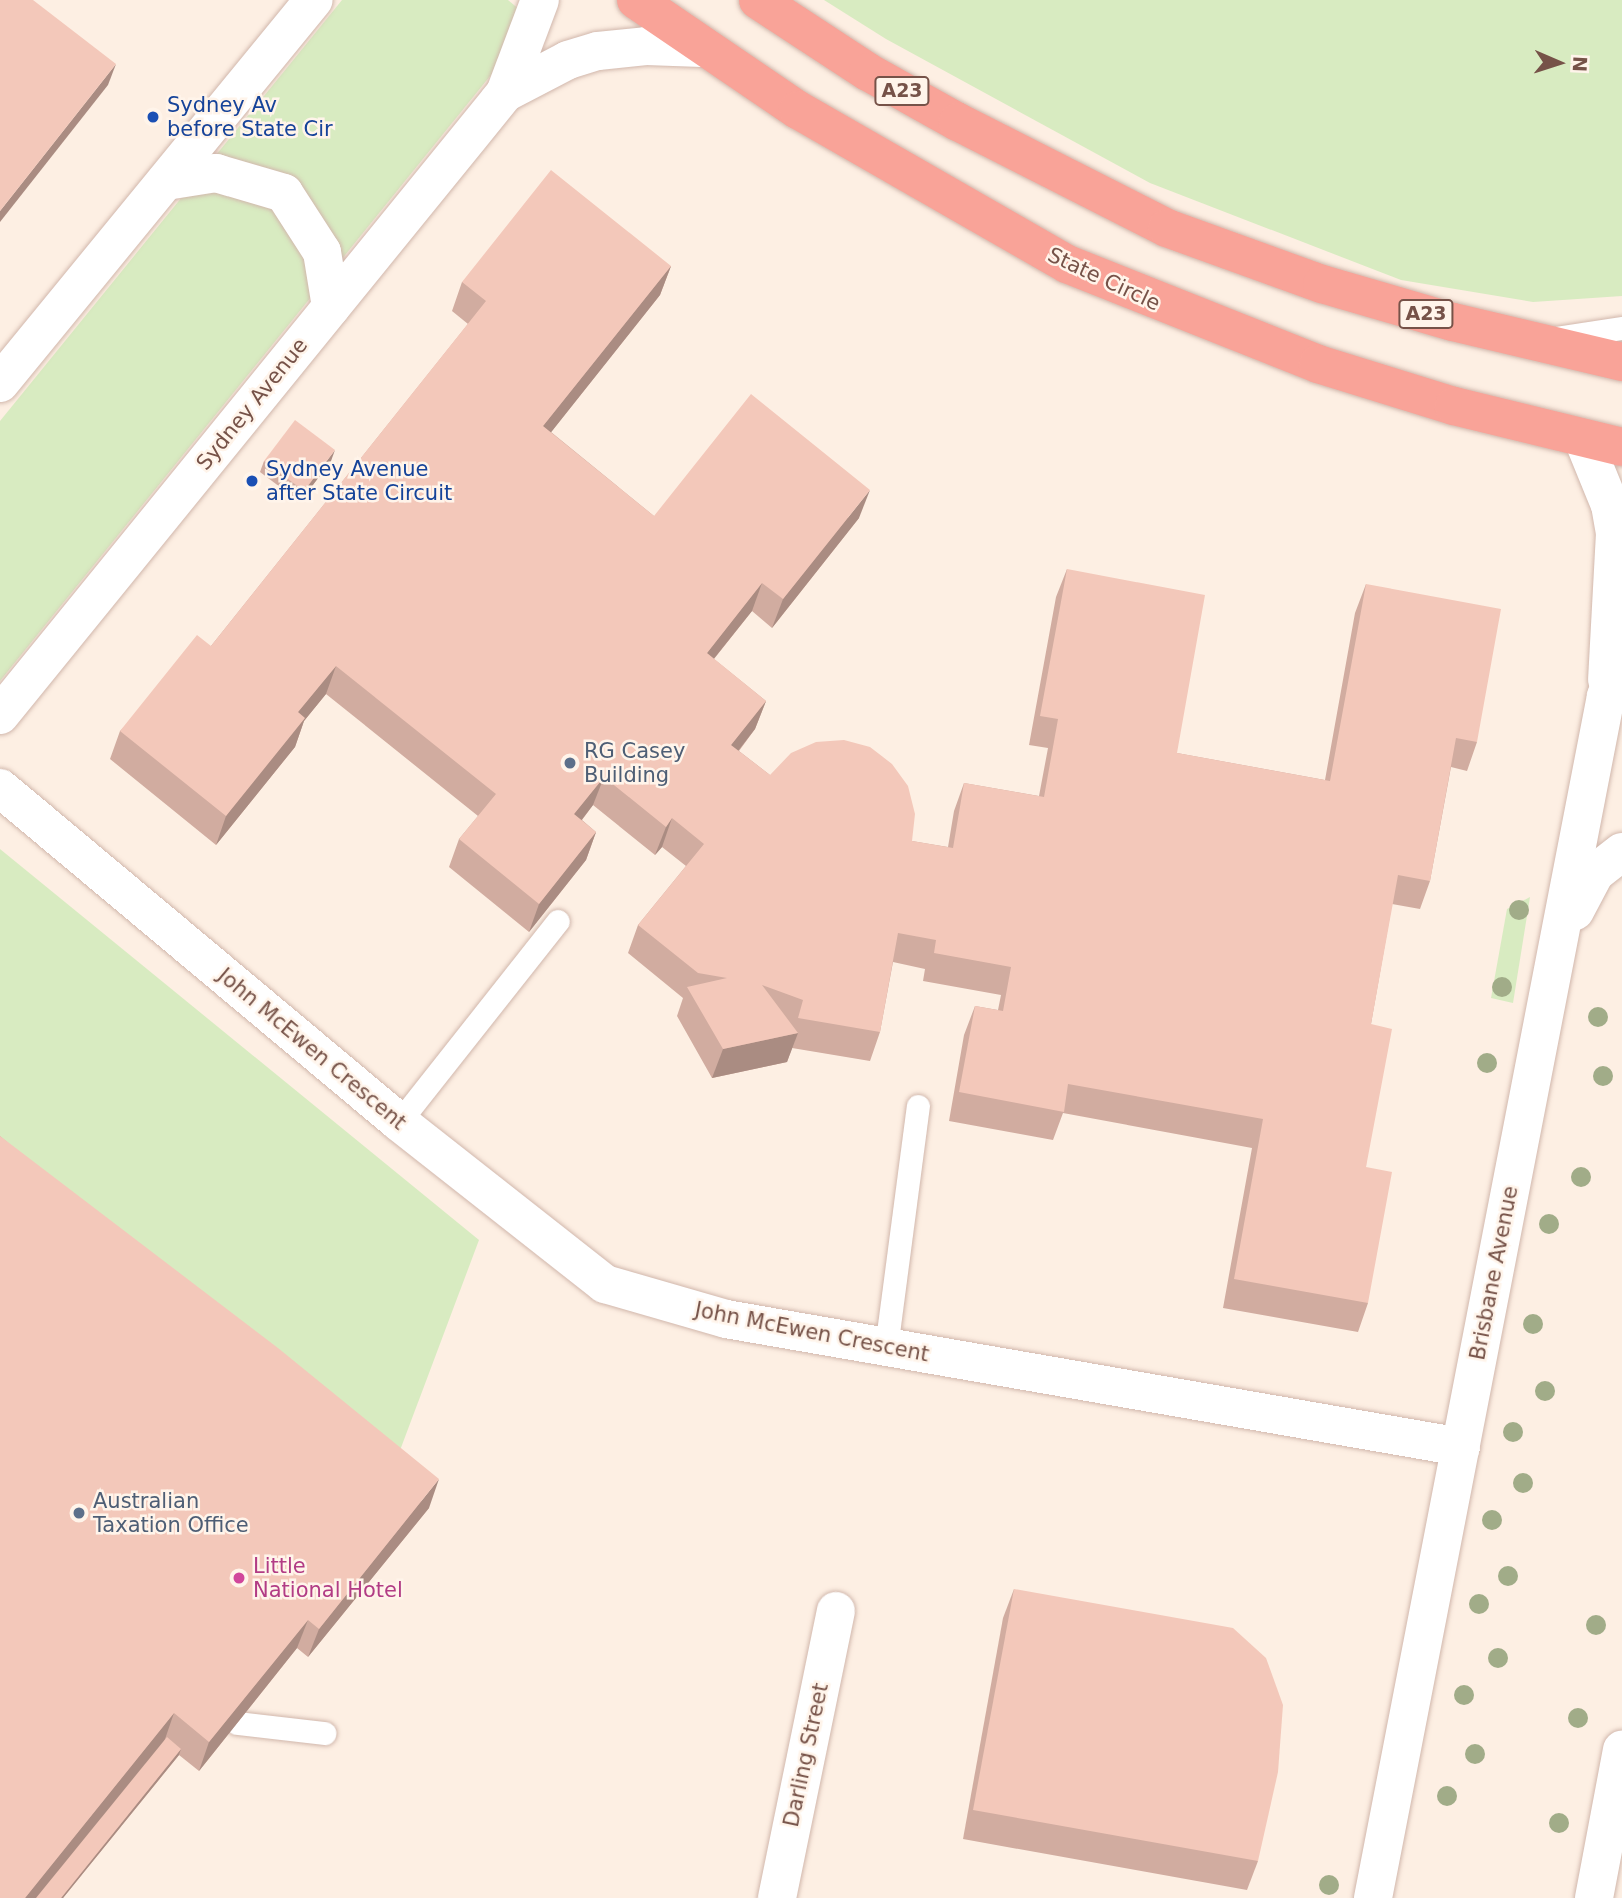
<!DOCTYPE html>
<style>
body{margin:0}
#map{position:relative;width:1622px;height:1898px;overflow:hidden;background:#fdefe3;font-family:"DejaVu Sans",sans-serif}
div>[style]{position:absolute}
.green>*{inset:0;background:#d8ebc1}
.roads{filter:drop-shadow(0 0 2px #d1b7ac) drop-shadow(0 0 2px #d1b7ac)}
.lane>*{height:23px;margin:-11.5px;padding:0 11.5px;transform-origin:11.5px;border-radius:11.5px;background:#fff}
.street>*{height:38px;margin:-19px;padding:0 19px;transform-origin:19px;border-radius:19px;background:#fff}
.secondary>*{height:38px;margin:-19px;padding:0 19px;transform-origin:19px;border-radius:19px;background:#fff}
.highway>*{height:38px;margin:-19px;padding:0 19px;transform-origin:19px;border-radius:19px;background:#f9a398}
.trees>*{width:20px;height:20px;margin:-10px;border-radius:50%;background:#a1ac88}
.wall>*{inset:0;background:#d1aca0}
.shaded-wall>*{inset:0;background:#aa8c82}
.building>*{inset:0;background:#f3c8ba}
.dots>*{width:19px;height:19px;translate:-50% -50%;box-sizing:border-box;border:4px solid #fff4ea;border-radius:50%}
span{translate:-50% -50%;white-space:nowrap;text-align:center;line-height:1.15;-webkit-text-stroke:5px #fff4ea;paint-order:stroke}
.shield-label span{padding:2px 5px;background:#fff4ea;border:2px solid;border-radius:5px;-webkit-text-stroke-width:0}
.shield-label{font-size:19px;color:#765248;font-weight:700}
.transit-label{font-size:21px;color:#164399}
.left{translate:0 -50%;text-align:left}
.street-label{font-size:21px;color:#765248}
.service-label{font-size:21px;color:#4e5e75}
.hotel-label{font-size:21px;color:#b23c85}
.north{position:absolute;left:1524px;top:28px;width:70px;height:70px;-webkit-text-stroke:5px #fff4ea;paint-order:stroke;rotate:93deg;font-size:19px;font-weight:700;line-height:28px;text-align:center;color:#765248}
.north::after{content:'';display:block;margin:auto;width:24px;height:32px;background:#765248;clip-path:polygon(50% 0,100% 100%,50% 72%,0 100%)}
</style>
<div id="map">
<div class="green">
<i style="clip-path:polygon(342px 0,508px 0,520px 10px,495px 70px,0 681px,0 421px)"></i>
<i style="clip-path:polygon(824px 0,1622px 0,1622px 296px,1533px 302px,1401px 280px,1150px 183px,886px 39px)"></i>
<i style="clip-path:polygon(0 849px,479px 1240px,396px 1461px,0 1157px)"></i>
<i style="clip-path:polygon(1530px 897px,1513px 1003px,1491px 998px,1507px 909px)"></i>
</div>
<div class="roads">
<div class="lane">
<i style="left:1555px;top:338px;width:68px;rotate:-8.5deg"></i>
<i style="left:399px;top:1122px;width:256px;rotate:-51.7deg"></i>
<i style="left:886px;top:1348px;width:244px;rotate:-82.5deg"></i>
<i style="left:237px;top:1723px;width:88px;rotate:6.6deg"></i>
</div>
<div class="street">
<i style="left:505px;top:93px;width:71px;rotate:-27.6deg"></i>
<i style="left:568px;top:60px;width:31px;rotate:-17deg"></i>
<i style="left:598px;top:51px;width:48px;rotate:-5.9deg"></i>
<i style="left:646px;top:46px;width:56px;rotate:2deg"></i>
<i style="left:166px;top:181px;width:51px;rotate:-9.1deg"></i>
<i style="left:216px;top:173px;width:71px;rotate:16.4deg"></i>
<i style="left:284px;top:193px;width:70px;rotate:57.2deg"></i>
<i style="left:322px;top:252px;width:56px;rotate:80.7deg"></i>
<i style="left:0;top:383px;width:495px;rotate:-50.7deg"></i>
<i style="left:0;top:715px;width:801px;rotate:-50.93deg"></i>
<i style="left:505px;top:93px;width:99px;rotate:-69.4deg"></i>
<i style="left:0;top:788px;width:520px;rotate:39.93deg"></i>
<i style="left:399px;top:1122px;width:262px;rotate:38.2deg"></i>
<i style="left:605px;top:1284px;width:126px;rotate:16.1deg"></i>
<i style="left:726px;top:1319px;width:746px;rotate:9.88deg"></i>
<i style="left:777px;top:1898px;width:293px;rotate:-78.4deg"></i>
</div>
<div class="secondary">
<i style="left:1583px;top:439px;width:71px;rotate:67.8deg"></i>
<i style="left:1610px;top:505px;width:28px;rotate:80deg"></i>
<i style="left:1615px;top:533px;width:147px;rotate:93.1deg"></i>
<i style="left:1575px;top:911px;width:43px;rotate:-62.2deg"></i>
<i style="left:1595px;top:873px;width:34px;rotate:-38deg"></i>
<i style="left:1373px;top:1898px;width:1224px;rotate:-79.03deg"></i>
<i style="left:1606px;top:696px;width:48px;rotate:-70.4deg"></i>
<i style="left:1594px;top:1898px;width:151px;rotate:-79.3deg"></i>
</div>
<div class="highway">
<i style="left:636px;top:0;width:196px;rotate:34.2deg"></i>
<i style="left:798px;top:110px;width:310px;rotate:29.8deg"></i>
<i style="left:1067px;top:264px;width:270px;rotate:21.7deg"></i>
<i style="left:1318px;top:364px;width:142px;rotate:17.2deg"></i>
<i style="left:1454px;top:406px;width:173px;rotate:13.7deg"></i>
<i style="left:758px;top:0;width:131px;rotate:33.2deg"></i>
<i style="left:868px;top:72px;width:103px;rotate:29.1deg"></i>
<i style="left:958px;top:122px;width:234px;rotate:26.9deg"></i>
<i style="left:1167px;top:228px;width:165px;rotate:19.9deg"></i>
<i style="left:1322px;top:284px;width:136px;rotate:16.2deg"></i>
<i style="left:1453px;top:322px;width:174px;rotate:13.3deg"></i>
</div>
</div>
<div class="trees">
<i style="left:1519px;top:910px"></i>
<i style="left:1502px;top:987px"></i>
<i style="left:1598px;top:1017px"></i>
<i style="left:1487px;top:1063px"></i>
<i style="left:1603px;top:1076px"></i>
<i style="left:1581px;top:1177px"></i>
<i style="left:1549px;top:1224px"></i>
<i style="left:1533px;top:1324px"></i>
<i style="left:1545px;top:1391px"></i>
<i style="left:1513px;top:1432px"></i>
<i style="left:1523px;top:1483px"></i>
<i style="left:1492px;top:1520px"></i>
<i style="left:1508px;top:1576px"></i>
<i style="left:1479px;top:1604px"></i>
<i style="left:1596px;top:1625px"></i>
<i style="left:1498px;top:1658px"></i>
<i style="left:1464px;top:1695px"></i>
<i style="left:1578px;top:1718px"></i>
<i style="left:1475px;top:1754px"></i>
<i style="left:1447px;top:1796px"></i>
<i style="left:1559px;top:1823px"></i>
<i style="left:1329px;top:1885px"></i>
</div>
<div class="wall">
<i style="clip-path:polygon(671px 266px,660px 295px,551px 432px,654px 516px,859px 518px,772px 628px,752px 611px,714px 659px,766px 701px,755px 729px,739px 751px,770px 775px,912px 841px,948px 847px,954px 811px,964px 783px,1039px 796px,1048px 748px,1029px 745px,1056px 597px,1067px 569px,1177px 753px,1325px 780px,1355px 613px,1366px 584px,1477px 742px,1467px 771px,1451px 767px,1430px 881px,1420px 909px,1392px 904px,1371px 1024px,1366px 1167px,1368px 1303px,1358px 1332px,1223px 1308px,1252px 1148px,1063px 1113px,1053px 1140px,949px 1121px,964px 1035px,975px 1006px,998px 1010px,1001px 995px,923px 981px,925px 969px,893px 962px,880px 1032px,870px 1061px,792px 1048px,787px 1062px,712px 1078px,677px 1016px,683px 998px,628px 953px,638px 925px,686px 866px,662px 847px,655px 855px,593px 805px,582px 820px,596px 832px,586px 860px,529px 932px,449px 867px,459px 839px,478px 816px,326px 694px,304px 721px,295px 747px,216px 845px,110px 759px,120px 731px,211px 646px,468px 324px,452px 311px,462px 282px)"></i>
<i style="clip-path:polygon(264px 461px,331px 461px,300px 502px,260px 472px)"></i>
<i style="clip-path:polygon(0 1136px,429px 1508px,308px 1657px,297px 1648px,199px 1771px,179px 1755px,63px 1898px,0 1898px)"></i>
<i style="clip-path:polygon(1014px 1589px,1258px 1861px,1247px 1890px,963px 1839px,1003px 1618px)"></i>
</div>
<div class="shaded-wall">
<i style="clip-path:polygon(116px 64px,108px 85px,0 222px,0 211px)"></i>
<i style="clip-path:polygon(671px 266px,660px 295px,533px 455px,543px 426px)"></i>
<i style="clip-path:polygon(335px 450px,331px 461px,300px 502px,304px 491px)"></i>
<i style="clip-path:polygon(870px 490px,859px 518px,772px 628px,783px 599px)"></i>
<i style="clip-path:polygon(762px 583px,752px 611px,696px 681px,707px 653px)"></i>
<i style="clip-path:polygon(336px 666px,326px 694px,304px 721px,295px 747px,216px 845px,226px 816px,298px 712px)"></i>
<i style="clip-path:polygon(766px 701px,755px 729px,721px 773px,731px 745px)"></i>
<i style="clip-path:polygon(604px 777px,593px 805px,564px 843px,574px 814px)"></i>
<i style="clip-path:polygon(672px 818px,662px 847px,655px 855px,666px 827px)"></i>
<i style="clip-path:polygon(596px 832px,586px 860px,529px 932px,539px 904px)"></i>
<i style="clip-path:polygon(798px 1033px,787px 1062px,712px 1078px,723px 1049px)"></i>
<i style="clip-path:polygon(439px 1479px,429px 1508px,308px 1657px,319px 1629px)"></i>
<i style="clip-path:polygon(308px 1620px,297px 1648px,199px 1771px,209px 1742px)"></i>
<i style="clip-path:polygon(174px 1713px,164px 1742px,38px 1898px,25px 1898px)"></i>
<i style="clip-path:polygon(181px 1749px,179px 1755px,63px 1898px,61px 1898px)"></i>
</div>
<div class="building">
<i style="clip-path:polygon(0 0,33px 0,116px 64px,0 211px)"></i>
<i style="clip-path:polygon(551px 170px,671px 266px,543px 426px,654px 516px,751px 394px,870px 490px,783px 599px,762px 583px,707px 653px,766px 701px,731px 745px,770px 775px,791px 753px,816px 742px,844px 740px,870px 747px,892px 764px,908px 786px,915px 814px,912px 841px,953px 848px,964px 783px,1044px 797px,1058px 719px,1040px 716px,1067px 569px,1205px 595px,1177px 753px,1330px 781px,1366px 584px,1501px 609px,1477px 742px,1456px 738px,1430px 881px,1398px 875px,1371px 1024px,1392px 1029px,1366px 1167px,1392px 1172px,1368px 1303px,1234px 1279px,1263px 1119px,1068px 1084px,1064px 1112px,959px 1092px,975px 1006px,1003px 1011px,1011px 967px,934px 953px,936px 940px,898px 933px,880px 1032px,798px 1018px,803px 1000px,762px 985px,798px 1033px,723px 1049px,687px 987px,727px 978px,698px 973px,638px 925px,704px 844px,672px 818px,666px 827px,604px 777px,574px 814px,596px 832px,539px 904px,459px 839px,496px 794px,336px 666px,298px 712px,305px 718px,226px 816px,120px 731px,197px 635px,211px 646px,486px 301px,462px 282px)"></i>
<i style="clip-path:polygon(295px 420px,335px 450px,304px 491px,264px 461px)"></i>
<i style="clip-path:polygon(0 1136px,278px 1348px,439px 1479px,319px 1629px,308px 1620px,209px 1742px,174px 1713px,25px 1898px,0 1898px)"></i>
<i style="clip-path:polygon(1014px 1589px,1233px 1628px,1266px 1658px,1283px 1705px,1278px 1772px,1258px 1861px,973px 1810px)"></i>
<i style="clip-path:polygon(167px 1737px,181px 1749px,61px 1898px,36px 1898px)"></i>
</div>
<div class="dots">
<i style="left:153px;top:117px;background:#1a4fb4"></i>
<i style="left:252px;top:481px;background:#1a4fb4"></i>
<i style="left:570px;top:763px;background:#5c6f8a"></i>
<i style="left:79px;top:1513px;background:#5c6f8a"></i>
<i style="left:239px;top:1578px;background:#d1479c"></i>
</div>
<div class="shield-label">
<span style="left:902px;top:91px">A23</span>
<span style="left:1426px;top:314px">A23</span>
</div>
<div class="transit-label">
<span class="left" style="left:167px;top:117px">Sydney Av<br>before State Cir</span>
<span class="left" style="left:266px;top:481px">Sydney Avenue<br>after State Circuit</span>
</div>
<div class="street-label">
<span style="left:1104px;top:279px;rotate:25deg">State Circle</span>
<span style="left:252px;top:404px;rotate:-51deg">Sydney Avenue</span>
<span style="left:312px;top:1049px;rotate:40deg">John McEwen Crescent</span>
<span style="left:1494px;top:1273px;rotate:-79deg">Brisbane Avenue</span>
<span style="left:812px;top:1332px;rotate:11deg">John McEwen Crescent</span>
<span style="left:806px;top:1755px;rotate:-78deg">Darling Street</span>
</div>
<div class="service-label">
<span class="left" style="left:584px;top:763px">RG Casey<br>Building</span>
<span class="left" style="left:93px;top:1513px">Australian<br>Taxation Office</span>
</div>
<div class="hotel-label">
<span class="left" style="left:253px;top:1578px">Little<br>National Hotel</span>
</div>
<div class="north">N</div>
</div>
